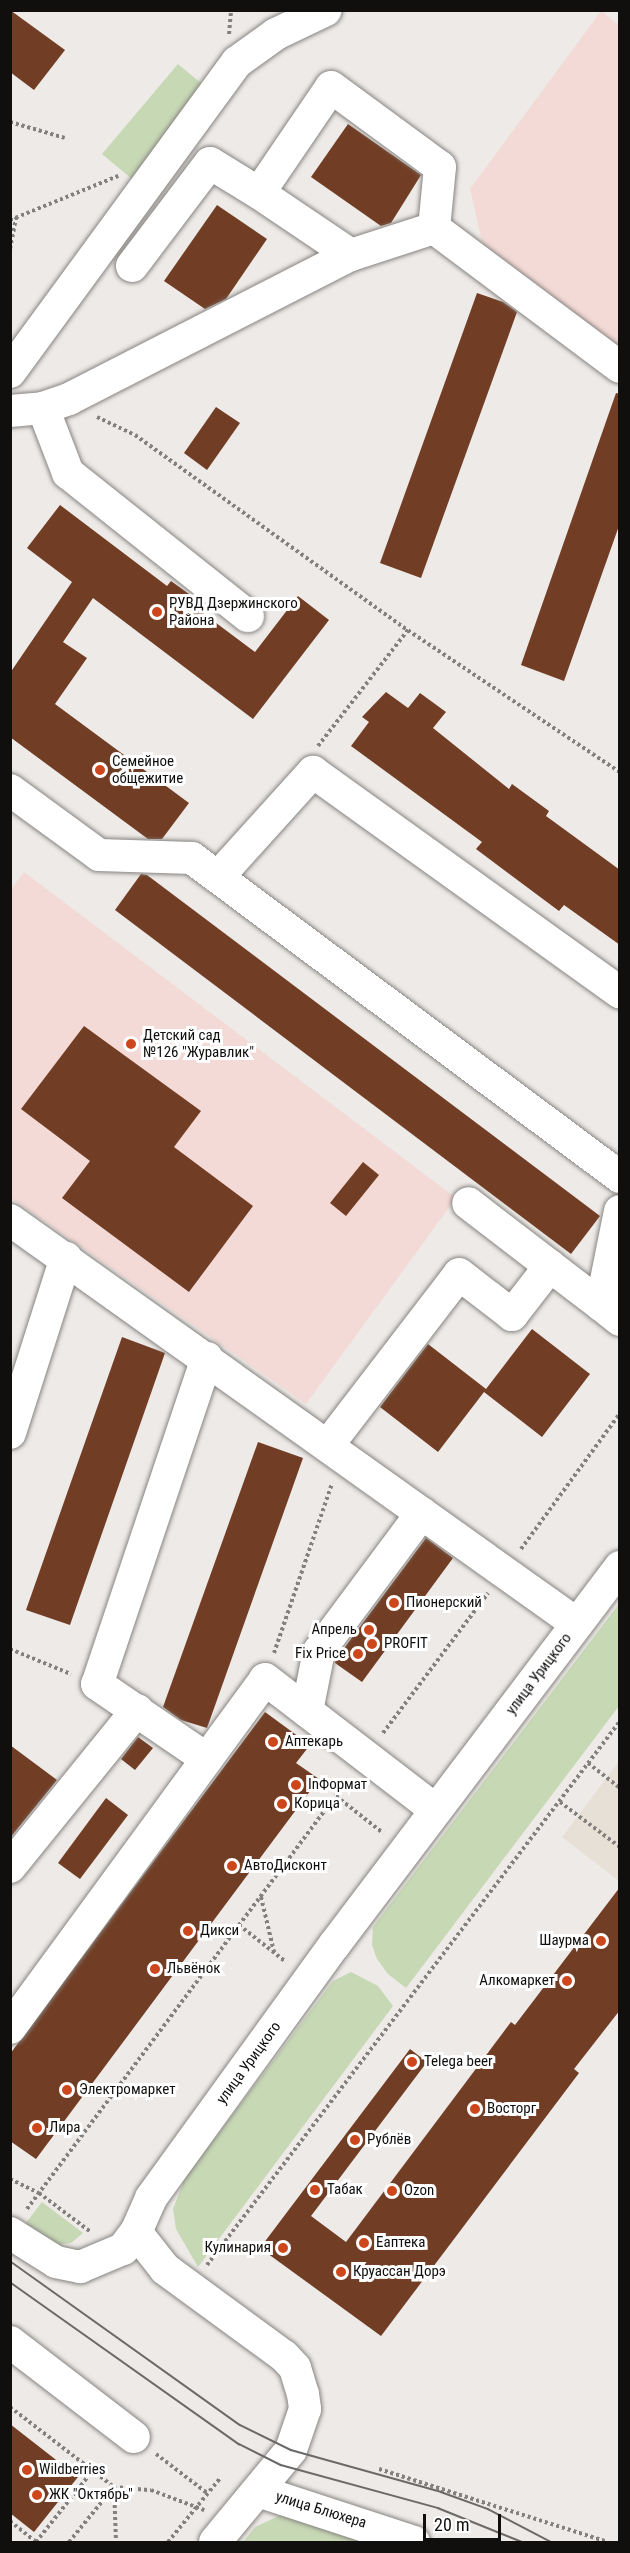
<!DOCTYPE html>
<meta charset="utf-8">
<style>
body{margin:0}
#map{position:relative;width:630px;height:2553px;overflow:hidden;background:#edeae7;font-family:"Roboto Condensed",sans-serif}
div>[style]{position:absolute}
.built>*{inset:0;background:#e7e0d6}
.education>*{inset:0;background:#f4dad6}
.green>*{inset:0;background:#c7d8b5}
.building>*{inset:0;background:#713d24}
.path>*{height:4px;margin-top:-2px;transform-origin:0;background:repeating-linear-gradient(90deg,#83817f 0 3px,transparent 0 6px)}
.roads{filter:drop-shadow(0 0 2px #878481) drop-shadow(0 0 2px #878481)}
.minor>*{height:32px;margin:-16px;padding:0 16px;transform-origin:16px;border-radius:16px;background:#fff}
.tram>*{height:1.5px;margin:-0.75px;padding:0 0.75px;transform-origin:0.75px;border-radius:0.75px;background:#6c6a68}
.dots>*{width:16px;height:16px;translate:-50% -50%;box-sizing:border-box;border:3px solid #fff;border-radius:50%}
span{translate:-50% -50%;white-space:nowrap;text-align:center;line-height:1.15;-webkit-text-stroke:6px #fff;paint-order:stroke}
.poi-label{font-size:15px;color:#100f0e}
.left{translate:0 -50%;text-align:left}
.right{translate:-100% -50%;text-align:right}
.street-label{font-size:15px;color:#100f0e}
.frame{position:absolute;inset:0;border:12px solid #100f0e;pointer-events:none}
.scale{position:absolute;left:423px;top:2514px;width:78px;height:27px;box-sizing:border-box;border:3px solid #100f0e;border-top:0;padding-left:8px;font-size:18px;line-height:21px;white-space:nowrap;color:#100f0e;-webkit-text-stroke:4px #fff;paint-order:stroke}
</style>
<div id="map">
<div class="built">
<i style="clip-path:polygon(619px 1761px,619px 1881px,562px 1837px)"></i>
</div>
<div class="education">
<i style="clip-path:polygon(601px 11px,619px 25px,619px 353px,485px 254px,470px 189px)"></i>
<i style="clip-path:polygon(24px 872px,456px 1198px,306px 1404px,11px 1198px,10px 891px)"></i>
</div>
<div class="green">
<i style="clip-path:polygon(178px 64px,208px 89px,132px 179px,102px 154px)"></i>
<i style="clip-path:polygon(619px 1604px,619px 1706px,406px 1988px,388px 1974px,377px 1959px,372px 1945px,373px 1927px)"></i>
<i style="clip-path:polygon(351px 1972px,378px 1986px,393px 2006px,198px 2267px,176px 2229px,173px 2209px,185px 2178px,333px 1981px)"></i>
<i style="clip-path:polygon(42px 2202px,83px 2233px,71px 2243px,56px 2245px,22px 2228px)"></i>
<i style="clip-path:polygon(283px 2514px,387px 2542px,243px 2542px,255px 2527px)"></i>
</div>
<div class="building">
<i style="clip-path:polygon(10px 10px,65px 50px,34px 90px,10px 72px)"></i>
<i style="clip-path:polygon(348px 124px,421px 175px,391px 223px,381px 226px,311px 177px)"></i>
<i style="clip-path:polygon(217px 205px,267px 239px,226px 299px,205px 309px,164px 281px)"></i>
<i style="clip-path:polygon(477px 293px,503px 302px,517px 312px,421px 578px,380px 563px)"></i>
<i style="clip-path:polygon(616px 393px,620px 394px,620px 523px,564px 681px,521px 665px)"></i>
<i style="clip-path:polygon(216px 407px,240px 423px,207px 470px,184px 453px)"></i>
<i style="clip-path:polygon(60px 505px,167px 586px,171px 581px,196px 599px,192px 605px,255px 652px,298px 596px,329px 620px,253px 719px,93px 598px,63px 642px,87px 658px,55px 704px,189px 803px,162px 839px,148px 839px,10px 737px,10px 673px,72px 582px,27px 548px)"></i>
<i style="clip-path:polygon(386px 692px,408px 708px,420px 693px,446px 712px,433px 728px,509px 789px,512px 784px,549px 811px,546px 816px,620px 870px,620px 945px,564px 905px,559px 911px,476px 849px,482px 842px,351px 746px,369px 722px,362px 717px)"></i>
<i style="clip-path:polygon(141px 874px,147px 875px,600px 1216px,571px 1254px,115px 910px)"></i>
<i style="clip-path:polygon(84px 1026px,201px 1111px,174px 1147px,253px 1206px,189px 1292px,62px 1198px,90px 1161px,21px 1109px)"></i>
<i style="clip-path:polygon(363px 1162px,379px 1175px,346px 1216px,330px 1203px)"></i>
<i style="clip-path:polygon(532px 1329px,590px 1374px,542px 1437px,484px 1392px,438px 1452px,380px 1407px,428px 1344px,486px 1389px)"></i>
<i style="clip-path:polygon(122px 1337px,165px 1353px,70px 1625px,26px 1610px)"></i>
<i style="clip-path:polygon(258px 1442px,303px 1458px,207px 1728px,181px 1720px,163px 1707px)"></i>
<i style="clip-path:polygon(426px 1538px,453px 1558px,362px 1682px,335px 1663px,336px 1659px)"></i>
<i style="clip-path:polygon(265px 1712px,310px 1745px,296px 1763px,319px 1779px,36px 2159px,10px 2141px,10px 2054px)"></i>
<i style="clip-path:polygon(138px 1737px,153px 1748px,135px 1770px,121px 1759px)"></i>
<i style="clip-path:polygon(10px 1745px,57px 1780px,10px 1838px)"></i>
<i style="clip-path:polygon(106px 1798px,128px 1815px,80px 1879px,58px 1863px)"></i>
<i style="clip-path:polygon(620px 1887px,620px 2010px,574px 2069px,579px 2073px,381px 2336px,260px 2248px,410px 2049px,427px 2062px,311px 2216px,346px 2242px,511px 2022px,515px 2025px)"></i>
<i style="clip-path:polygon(10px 2424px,78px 2477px,34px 2532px,10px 2513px)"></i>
</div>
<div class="path">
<i style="left:229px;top:34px;width:24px;rotate:-85deg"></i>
<i style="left:10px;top:122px;width:57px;rotate:16.2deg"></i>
<i style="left:10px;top:220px;width:117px;rotate:-22.2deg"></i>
<i style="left:10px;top:249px;width:32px;rotate:-79deg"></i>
<i style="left:97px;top:417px;width:42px;rotate:25.3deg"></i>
<i style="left:135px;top:435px;width:330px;rotate:35.6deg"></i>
<i style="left:403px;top:627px;width:261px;rotate:33.8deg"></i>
<i style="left:318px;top:746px;width:147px;rotate:-52.2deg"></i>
<i style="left:521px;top:1549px;width:168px;rotate:-53.9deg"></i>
<i style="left:10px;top:1649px;width:66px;rotate:22.3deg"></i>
<i style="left:274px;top:1653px;width:179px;rotate:-71.1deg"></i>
<i style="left:383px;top:1733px;width:175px;rotate:-53.1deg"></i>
<i style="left:588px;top:1763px;width:41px;rotate:38deg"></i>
<i style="left:336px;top:1796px;width:60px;rotate:38.2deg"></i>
<i style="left:560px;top:1802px;width:75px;rotate:36.9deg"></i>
<i style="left:261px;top:1897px;width:57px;rotate:76.7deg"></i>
<i style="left:239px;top:1925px;width:60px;rotate:38.2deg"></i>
<i style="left:10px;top:2179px;width:32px;rotate:26deg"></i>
<i style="left:39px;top:2193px;width:65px;rotate:36.9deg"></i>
<i style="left:27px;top:2209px;width:538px;rotate:-53.24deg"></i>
<i style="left:207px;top:2265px;width:683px;rotate:-52.79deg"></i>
<i style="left:10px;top:2407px;width:131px;rotate:37.6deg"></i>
<i style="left:114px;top:2487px;width:37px;rotate:5deg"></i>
<i style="left:151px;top:2490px;width:57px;rotate:20.7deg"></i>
<i style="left:156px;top:2454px;width:64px;rotate:37.4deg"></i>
<i style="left:379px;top:2469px;width:240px;rotate:17.7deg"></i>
<i style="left:114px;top:2487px;width:55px;rotate:87.9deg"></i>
<i style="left:10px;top:2521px;width:33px;rotate:39deg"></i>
<i style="left:36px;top:2542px;width:92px;rotate:-51.6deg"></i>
<i style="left:69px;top:2542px;width:71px;rotate:-50.7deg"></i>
<i style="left:168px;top:2542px;width:84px;rotate:-50.8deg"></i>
</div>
<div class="roads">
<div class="minor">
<i style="left:351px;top:255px;width:111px;rotate:-146deg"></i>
<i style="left:259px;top:193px;width:128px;rotate:-55.8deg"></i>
<i style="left:331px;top:87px;width:135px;rotate:36.3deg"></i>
<i style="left:440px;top:167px;width:61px;rotate:95.6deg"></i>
<i style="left:132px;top:266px;width:129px;rotate:-52.9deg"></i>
<i style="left:210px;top:163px;width:57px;rotate:31.5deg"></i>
<i style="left:10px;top:372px;width:384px;rotate:-53.8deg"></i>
<i style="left:237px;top:62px;width:48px;rotate:-35.7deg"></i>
<i style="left:276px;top:34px;width:55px;rotate:-25.6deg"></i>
<i style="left:43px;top:408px;width:70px;rotate:69deg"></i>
<i style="left:68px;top:473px;width:230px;rotate:38.5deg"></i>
<i style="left:10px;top:411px;width:33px;rotate:-5deg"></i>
<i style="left:43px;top:408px;width:28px;rotate:-19deg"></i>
<i style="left:69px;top:399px;width:317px;rotate:-27.1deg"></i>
<i style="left:351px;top:255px;width:87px;rotate:-18deg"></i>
<i style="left:434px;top:228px;width:232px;rotate:36.8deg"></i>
<i style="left:10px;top:790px;width:110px;rotate:36.1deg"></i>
<i style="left:99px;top:855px;width:93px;rotate:1.8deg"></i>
<i style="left:192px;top:858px;width:534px;rotate:36.7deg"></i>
<i style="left:218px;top:877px;width:142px;rotate:-47.9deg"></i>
<i style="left:313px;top:772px;width:378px;rotate:35.7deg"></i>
<i style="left:620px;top:1211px;width:96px;rotate:101.4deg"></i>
<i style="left:601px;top:1305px;width:24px;rotate:38deg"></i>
<i style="left:10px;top:1220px;width:696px;rotate:35.47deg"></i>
<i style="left:550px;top:1266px;width:64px;rotate:37.4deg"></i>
<i style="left:207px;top:1358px;width:344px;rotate:108.6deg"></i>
<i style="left:97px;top:1684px;width:133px;rotate:34.3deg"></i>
<i style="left:10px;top:1433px;width:184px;rotate:-72.3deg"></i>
<i style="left:328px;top:1445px;width:215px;rotate:-52.5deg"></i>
<i style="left:459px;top:1274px;width:67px;rotate:37.7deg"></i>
<i style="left:512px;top:1315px;width:62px;rotate:-52.2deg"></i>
<i style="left:550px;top:1266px;width:103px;rotate:-142.5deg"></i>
<i style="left:307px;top:1711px;width:61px;rotate:-78.7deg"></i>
<i style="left:319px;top:1651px;width:172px;rotate:-53.3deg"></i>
<i style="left:10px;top:1867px;width:202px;rotate:-51deg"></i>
<i style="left:10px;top:2028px;width:432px;rotate:-53.8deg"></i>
<i style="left:265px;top:1679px;width:215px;rotate:37.5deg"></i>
<i style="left:136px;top:2232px;width:47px;rotate:51.9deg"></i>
<i style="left:165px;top:2269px;width:147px;rotate:36.2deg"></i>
<i style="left:284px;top:2356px;width:16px;rotate:47deg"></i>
<i style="left:295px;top:2368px;width:27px;rotate:73deg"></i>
<i style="left:303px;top:2394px;width:15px;rotate:82deg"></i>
<i style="left:305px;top:2409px;width:43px;rotate:108.9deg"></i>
<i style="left:291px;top:2450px;width:119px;rotate:129.6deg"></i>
<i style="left:10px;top:2233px;width:54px;rotate:32.2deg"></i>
<i style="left:56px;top:2262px;width:25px;rotate:12deg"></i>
<i style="left:80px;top:2267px;width:47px;rotate:-22.7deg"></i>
<i style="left:123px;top:2249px;width:21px;rotate:-53deg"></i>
<i style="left:136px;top:2232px;width:37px;rotate:-66deg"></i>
<i style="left:151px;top:2198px;width:314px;rotate:-54.1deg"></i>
<i style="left:335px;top:1944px;width:473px;rotate:-52.9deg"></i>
<i style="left:10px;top:2342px;width:156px;rotate:37.5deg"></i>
<i style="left:261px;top:2492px;width:161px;rotate:18.1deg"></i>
</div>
</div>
<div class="tram">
<i style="left:10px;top:2261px;width:282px;rotate:35.5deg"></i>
<i style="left:240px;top:2425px;width:57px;rotate:26.1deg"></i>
<i style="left:291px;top:2450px;width:156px;rotate:15.6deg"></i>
<i style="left:441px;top:2492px;width:50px;rotate:19.9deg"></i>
<i style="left:488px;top:2509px;width:71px;rotate:27.6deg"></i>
<i style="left:10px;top:2282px;width:281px;rotate:35.3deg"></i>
<i style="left:239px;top:2444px;width:47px;rotate:26.6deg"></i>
<i style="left:281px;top:2465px;width:163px;rotate:15.3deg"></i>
<i style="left:438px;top:2508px;width:91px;rotate:22deg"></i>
</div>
<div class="dots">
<i style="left:157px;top:612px;background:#ce461b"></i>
<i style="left:100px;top:770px;background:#ce461b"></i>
<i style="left:131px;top:1044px;background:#ce461b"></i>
<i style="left:394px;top:1603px;background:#ce461b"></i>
<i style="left:369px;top:1630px;background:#ce461b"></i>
<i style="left:372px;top:1644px;background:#ce461b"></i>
<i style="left:358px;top:1654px;background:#ce461b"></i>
<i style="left:273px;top:1742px;background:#ce461b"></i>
<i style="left:296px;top:1785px;background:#ce461b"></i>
<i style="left:282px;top:1804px;background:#ce461b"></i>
<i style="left:232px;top:1866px;background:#ce461b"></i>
<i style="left:188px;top:1931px;background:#ce461b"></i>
<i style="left:601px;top:1941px;background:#ce461b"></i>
<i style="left:155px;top:1969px;background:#ce461b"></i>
<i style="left:567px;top:1981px;background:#ce461b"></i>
<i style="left:412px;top:2062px;background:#ce461b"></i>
<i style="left:67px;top:2090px;background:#ce461b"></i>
<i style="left:475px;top:2109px;background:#ce461b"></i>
<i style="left:37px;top:2128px;background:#ce461b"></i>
<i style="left:355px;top:2140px;background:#ce461b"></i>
<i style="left:315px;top:2190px;background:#ce461b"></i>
<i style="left:392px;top:2191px;background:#ce461b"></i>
<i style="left:364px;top:2243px;background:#ce461b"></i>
<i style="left:283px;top:2248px;background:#ce461b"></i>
<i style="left:341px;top:2272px;background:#ce461b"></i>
<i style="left:27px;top:2470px;background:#ce461b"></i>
<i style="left:37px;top:2495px;background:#ce461b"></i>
</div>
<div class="poi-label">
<span class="left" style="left:169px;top:612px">РУВД Дзержинского<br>Района</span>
<span class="left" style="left:112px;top:770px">Семейное<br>общежитие</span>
<span class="left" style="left:143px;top:1044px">Детский сад<br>№126 "Журавлик"</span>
<span class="left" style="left:406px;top:1603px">Пионерский</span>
<span class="right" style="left:357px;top:1630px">Апрель</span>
<span class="left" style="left:384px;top:1644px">PROFIT</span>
<span class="right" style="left:346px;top:1654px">Fix Price</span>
<span class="left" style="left:285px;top:1742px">Аптекарь</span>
<span class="left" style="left:308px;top:1785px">InФормат</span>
<span class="left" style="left:294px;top:1804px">Корица</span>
<span class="left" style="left:244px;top:1866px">АвтоДисконт</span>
<span class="left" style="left:200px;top:1931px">Дикси</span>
<span class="right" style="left:589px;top:1941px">Шаурма</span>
<span class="left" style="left:167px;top:1969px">Львёнок</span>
<span class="right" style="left:555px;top:1981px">Алкомаркет</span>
<span class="left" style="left:424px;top:2062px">Telega beer</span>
<span class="left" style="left:79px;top:2090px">Электромаркет</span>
<span class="left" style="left:487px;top:2109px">Восторг</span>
<span class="left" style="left:49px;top:2128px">Лира</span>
<span class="left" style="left:367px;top:2140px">Рублёв</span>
<span class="left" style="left:327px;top:2190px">Табак</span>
<span class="left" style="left:404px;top:2191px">Ozon</span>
<span class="left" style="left:376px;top:2243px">Еаптека</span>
<span class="right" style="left:271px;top:2248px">Кулинария</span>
<span class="left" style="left:353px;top:2272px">Круассан Дорэ</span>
<span class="left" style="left:39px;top:2470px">Wildberries</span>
<span class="left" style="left:49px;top:2495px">ЖК "Октябрь"</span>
</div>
<div class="street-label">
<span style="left:539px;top:1674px;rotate:-53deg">улица Урицкого</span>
<span style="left:249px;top:2063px;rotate:-54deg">улица Урицкого</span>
<span style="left:321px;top:2510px;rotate:17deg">улица Блюхера</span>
</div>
<div class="frame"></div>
<div class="scale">20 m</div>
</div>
